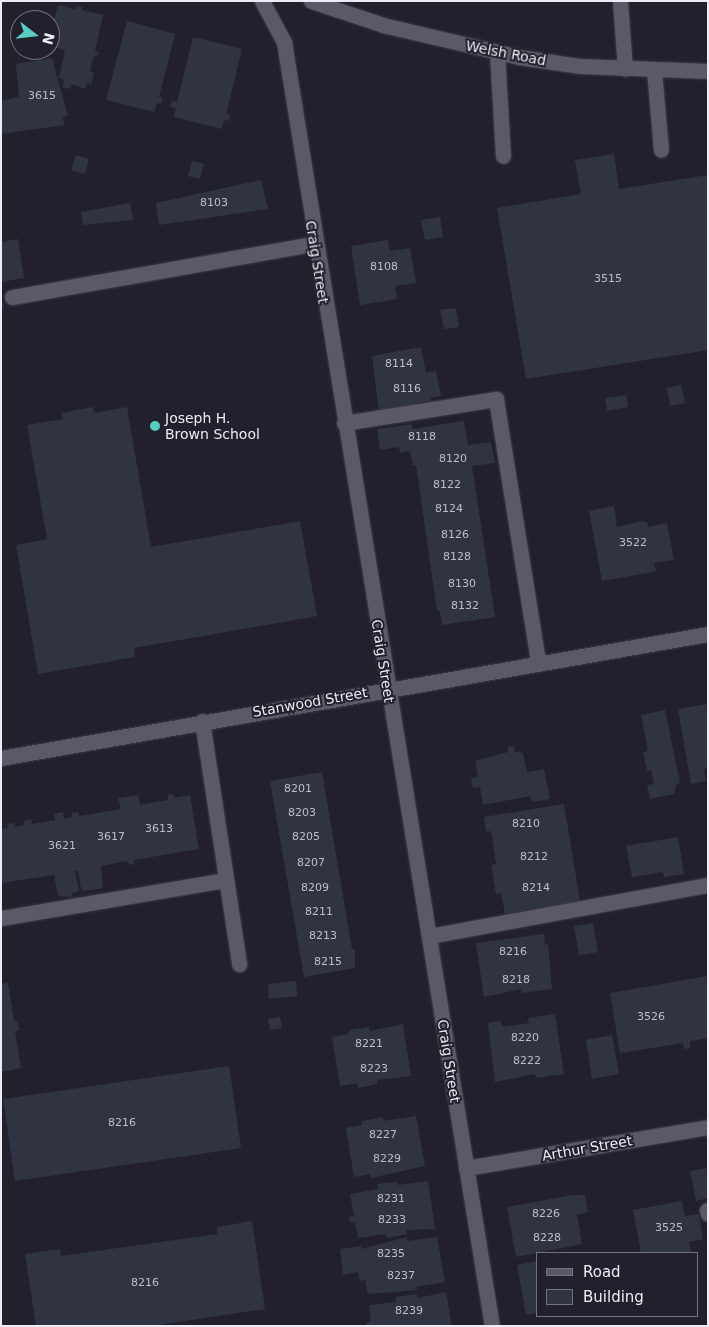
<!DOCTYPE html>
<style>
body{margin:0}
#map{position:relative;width:709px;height:1327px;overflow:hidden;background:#22202d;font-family:"DejaVu Sans",sans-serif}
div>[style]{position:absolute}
.building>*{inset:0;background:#303442}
.roads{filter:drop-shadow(0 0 1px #3e3b46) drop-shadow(0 0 1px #3e3b46)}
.lane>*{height:15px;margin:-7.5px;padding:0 7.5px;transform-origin:7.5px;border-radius:7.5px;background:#5b5968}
.street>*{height:15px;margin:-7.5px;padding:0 7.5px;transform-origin:7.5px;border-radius:7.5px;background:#5b5968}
.secondary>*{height:15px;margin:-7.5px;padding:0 7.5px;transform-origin:7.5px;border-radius:7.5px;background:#5b5968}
.dots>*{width:14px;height:14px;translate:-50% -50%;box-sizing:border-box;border:2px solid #22202d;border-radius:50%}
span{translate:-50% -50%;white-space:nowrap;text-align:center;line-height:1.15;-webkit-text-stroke:4px #22202d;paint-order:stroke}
.number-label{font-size:11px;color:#bebec8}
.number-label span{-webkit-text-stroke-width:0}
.street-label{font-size:14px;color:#edecf5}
.poi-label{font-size:14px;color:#edecf5}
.left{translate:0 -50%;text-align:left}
.frame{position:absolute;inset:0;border:2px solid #edecf5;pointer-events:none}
.legend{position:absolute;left:536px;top:1252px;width:162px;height:65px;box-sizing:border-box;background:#22202d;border:1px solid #73727d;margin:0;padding:6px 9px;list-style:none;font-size:15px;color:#edecf5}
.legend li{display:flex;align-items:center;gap:10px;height:25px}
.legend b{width:25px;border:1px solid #73727d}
.north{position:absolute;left:10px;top:10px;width:50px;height:50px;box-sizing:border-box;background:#22202d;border:1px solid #73727d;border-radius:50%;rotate:106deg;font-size:14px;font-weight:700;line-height:20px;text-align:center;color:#edecf5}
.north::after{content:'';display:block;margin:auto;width:18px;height:22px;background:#57cec1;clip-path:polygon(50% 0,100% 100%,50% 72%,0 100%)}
</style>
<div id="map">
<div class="building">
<i style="clip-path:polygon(62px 5px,75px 10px,77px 6px,82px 7px,82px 10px,103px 15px,95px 51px,99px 52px,97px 57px,94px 56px,90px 71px,94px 73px,91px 84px,87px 83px,85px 89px,72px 84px,70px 89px,62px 87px,64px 80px,59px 78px,65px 50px,55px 47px,51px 31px,58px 6px)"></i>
<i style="clip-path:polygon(127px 21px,175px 34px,159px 97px,163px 98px,161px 104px,157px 103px,154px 112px,106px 100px)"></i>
<i style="clip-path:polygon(193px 37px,242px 49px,226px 114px,230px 115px,229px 121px,224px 120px,222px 129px,174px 117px,176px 108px,170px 107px,172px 101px,177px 102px)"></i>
<i style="clip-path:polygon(52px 58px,68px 116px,63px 117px,64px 125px,1px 134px,1px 101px,19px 97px,16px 64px)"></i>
<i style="clip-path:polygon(614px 154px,619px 189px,708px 175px,708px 350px,526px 379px,497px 208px,581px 194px,575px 160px)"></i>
<i style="clip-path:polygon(76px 155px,89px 159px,85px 174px,71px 170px)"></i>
<i style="clip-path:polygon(192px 161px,204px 164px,200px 179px,188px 176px)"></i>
<i style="clip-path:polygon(261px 180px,268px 209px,159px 225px,156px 203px)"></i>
<i style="clip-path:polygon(130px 203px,133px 220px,83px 225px,81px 212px)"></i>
<i style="clip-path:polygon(440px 217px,443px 237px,425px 240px,421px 220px)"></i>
<i style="clip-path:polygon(18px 239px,24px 278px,1px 282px,1px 242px)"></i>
<i style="clip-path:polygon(388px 240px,390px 251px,410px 248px,416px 283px,395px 286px,397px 299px,360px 305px,351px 246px)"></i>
<i style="clip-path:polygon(1px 296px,4px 308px,1px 308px)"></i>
<i style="clip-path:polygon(456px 308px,459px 327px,444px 329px,440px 310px)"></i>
<i style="clip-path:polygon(421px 347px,426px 373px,436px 371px,441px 396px,431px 398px,431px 401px,379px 411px,372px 356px)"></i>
<i style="clip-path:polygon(681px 385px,685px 403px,670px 406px,667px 388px)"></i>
<i style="clip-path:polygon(626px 395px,628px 407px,607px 411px,605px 398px)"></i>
<i style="clip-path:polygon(93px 407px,94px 413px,127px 407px,151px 547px,300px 521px,317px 616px,134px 648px,135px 657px,38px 674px,16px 545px,47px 539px,27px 425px,63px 419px,61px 413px)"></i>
<i style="clip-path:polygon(464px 421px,468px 445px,491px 442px,495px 463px,472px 466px,495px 617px,442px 625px,440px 611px,437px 611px,416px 465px,413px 466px,410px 451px,400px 453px,399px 447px,380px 450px,377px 429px,412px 424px,412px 429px)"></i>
<i style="clip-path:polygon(614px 506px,617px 527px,642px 521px,647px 522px,648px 527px,667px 523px,674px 560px,654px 563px,656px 571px,648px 573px,602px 581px,589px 511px)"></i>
<i style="clip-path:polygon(708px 704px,708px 768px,704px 769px,706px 781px,691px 784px,678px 709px)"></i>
<i style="clip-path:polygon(665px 710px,680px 783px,676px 784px,674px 794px,650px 799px,647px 785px,654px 784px,651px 770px,647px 771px,643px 752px,648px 751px,641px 715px)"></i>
<i style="clip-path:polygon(514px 746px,515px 752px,523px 753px,527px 772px,544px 769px,550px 799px,532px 802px,530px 796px,483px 805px,480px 787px,473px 788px,471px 778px,478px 777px,475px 761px,508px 752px,507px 747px)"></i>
<i style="clip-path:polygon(322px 772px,352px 949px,355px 949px,355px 968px,304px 977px,270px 781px)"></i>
<i style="clip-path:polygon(173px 794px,174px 798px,190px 795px,199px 849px,134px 860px,134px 864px,130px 865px,127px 861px,101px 866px,103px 888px,84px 891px,81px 889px,78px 871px,75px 871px,79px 891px,72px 893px,71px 897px,58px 896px,54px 875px,1px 883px,1px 829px,8px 828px,7px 824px,15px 823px,15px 827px,24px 825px,24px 821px,31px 819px,32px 824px,55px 820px,54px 814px,63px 812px,64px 819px,72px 817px,71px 813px,79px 812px,79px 816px,121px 809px,118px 798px,138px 795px,140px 805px,168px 800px,168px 795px)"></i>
<i style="clip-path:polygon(564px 804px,580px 901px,505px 914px,501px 893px,496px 894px,491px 865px,496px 864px,491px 831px,486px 832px,484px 817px)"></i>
<i style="clip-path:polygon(678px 837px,684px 874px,664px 877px,663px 872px,632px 877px,626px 846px)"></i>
<i style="clip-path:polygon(593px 923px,598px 952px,579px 955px,574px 926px)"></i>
<i style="clip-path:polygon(544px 934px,545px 945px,548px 944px,552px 989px,522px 993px,521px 989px,484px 997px,476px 943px)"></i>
<i style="clip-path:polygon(708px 976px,708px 1038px,690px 1041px,690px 1048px,684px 1049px,683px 1043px,620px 1053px,610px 993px)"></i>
<i style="clip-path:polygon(296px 981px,297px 996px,269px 999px,268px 984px)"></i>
<i style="clip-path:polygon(8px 983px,14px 1021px,18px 1021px,19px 1031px,15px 1031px,21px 1068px,1px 1072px,1px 984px)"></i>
<i style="clip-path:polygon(555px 1014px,564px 1074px,536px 1078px,535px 1074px,495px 1082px,488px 1023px,500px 1021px,503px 1027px,529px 1023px,528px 1018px)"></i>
<i style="clip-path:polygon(280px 1017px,282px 1028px,270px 1030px,268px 1019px)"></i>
<i style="clip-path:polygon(403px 1024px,411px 1076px,377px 1080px,377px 1084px,358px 1088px,357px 1083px,340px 1086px,332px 1037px,349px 1034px,349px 1030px,369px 1027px,370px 1031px)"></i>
<i style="clip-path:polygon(612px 1035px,619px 1074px,592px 1079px,586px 1040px)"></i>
<i style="clip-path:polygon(229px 1066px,241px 1148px,15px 1181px,3px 1099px)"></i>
<i style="clip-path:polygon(416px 1116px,425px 1166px,371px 1178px,370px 1174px,354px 1177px,346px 1128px,362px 1125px,362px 1121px,383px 1117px,383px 1121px)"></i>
<i style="clip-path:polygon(708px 1168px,708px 1198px,696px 1201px,690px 1171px)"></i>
<i style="clip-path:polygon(428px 1181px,435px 1229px,406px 1230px,407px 1234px,387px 1238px,386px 1234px,358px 1238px,355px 1222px,350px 1223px,349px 1217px,354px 1216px,350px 1194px,378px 1189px,377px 1184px,397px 1182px,398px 1185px)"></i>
<i style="clip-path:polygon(573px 1195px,585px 1195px,588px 1212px,577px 1215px,582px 1244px,516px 1257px,507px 1207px)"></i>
<i style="clip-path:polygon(682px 1201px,685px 1216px,699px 1214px,703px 1239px,689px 1242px,691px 1253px,641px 1253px,633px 1210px)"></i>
<i style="clip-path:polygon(252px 1221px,265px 1309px,152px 1326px,36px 1326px,25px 1254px,60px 1249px,61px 1256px,217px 1234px,217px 1227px)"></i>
<i style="clip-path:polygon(407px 1237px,407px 1241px,437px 1237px,445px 1282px,416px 1287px,417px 1290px,368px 1294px,365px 1280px,360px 1281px,358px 1272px,343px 1275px,340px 1249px,361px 1246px,362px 1249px)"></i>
<i style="clip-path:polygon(538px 1261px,538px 1313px,526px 1315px,517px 1265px)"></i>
<i style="clip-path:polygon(446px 1292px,452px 1326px,367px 1326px,367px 1322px,371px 1322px,369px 1305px,396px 1302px,396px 1297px,417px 1294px,418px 1298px)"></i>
</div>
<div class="roads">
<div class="lane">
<i style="left:497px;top:52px;width:104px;rotate:86.7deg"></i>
<i style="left:654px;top:70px;width:80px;rotate:85deg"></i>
<i style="left:12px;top:297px;width:307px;rotate:-10deg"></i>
<i style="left:344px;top:423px;width:154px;rotate:-9deg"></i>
<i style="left:496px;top:399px;width:266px;rotate:80.9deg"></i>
<i style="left:202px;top:721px;width:246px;rotate:81.3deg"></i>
<i style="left:1px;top:918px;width:228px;rotate:-9.6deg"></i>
<i style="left:429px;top:936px;width:284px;rotate:-10.4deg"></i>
<i style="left:707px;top:1210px;width:4px;rotate:76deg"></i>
</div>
<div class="street">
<i style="left:262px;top:1px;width:47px;rotate:61.8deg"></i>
<i style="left:284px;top:42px;width:1301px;rotate:80.8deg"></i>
<i style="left:620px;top:1px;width:68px;rotate:85.8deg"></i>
<i style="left:1px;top:758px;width:718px;rotate:-9.95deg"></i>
<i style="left:466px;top:1168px;width:245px;rotate:-9.6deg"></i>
</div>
<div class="secondary">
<i style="left:311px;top:1px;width:76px;rotate:18.4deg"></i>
<i style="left:383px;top:25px;width:140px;rotate:13.2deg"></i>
<i style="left:519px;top:57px;width:62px;rotate:8.4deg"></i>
<i style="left:580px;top:66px;width:128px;rotate:2.2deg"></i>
</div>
</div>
<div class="dots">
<i style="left:155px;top:426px;background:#57cec1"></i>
</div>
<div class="number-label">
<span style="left:42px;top:96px">3615</span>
<span style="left:214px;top:203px">8103</span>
<span style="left:384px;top:267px">8108</span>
<span style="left:608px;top:279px">3515</span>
<span style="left:399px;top:364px">8114</span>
<span style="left:407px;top:389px">8116</span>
<span style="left:422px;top:437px">8118</span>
<span style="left:453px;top:459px">8120</span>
<span style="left:447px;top:485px">8122</span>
<span style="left:449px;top:509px">8124</span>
<span style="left:455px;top:535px">8126</span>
<span style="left:633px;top:543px">3522</span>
<span style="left:457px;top:557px">8128</span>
<span style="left:462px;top:584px">8130</span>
<span style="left:465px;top:606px">8132</span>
<span style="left:298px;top:789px">8201</span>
<span style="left:302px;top:813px">8203</span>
<span style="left:526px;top:824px">8210</span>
<span style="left:159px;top:829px">3613</span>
<span style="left:111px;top:837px">3617</span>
<span style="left:306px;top:837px">8205</span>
<span style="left:62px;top:846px">3621</span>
<span style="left:534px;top:857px">8212</span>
<span style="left:311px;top:863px">8207</span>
<span style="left:315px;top:888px">8209</span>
<span style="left:536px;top:888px">8214</span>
<span style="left:319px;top:912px">8211</span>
<span style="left:323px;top:936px">8213</span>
<span style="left:513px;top:952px">8216</span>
<span style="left:328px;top:962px">8215</span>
<span style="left:516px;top:980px">8218</span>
<span style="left:651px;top:1017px">3526</span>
<span style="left:525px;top:1038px">8220</span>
<span style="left:369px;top:1044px">8221</span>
<span style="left:527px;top:1061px">8222</span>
<span style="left:374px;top:1069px">8223</span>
<span style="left:122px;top:1123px">8216</span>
<span style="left:383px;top:1135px">8227</span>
<span style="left:387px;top:1159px">8229</span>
<span style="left:391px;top:1199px">8231</span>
<span style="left:546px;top:1214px">8226</span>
<span style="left:392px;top:1220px">8233</span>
<span style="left:669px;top:1228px">3525</span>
<span style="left:547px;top:1238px">8228</span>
<span style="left:391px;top:1254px">8235</span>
<span style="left:401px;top:1276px">8237</span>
<span style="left:145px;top:1283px">8216</span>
<span style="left:409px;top:1311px">8239</span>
</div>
<div class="street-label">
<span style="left:506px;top:53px;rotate:11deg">Welsh Road</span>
<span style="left:317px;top:262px;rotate:81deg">Craig Street</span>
<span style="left:383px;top:661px;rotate:81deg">Craig Street</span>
<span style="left:310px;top:702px;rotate:-10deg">Stanwood Street</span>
<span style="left:449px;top:1061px;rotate:81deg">Craig Street</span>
<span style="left:587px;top:1148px;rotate:-10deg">Arthur Street</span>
</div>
<div class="poi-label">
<span class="left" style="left:165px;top:426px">Joseph H.<br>Brown School</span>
</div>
<div class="frame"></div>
<ul class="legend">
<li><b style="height:6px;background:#5b5968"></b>Road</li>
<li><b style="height:14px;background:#303442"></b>Building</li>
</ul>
<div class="north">N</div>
</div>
